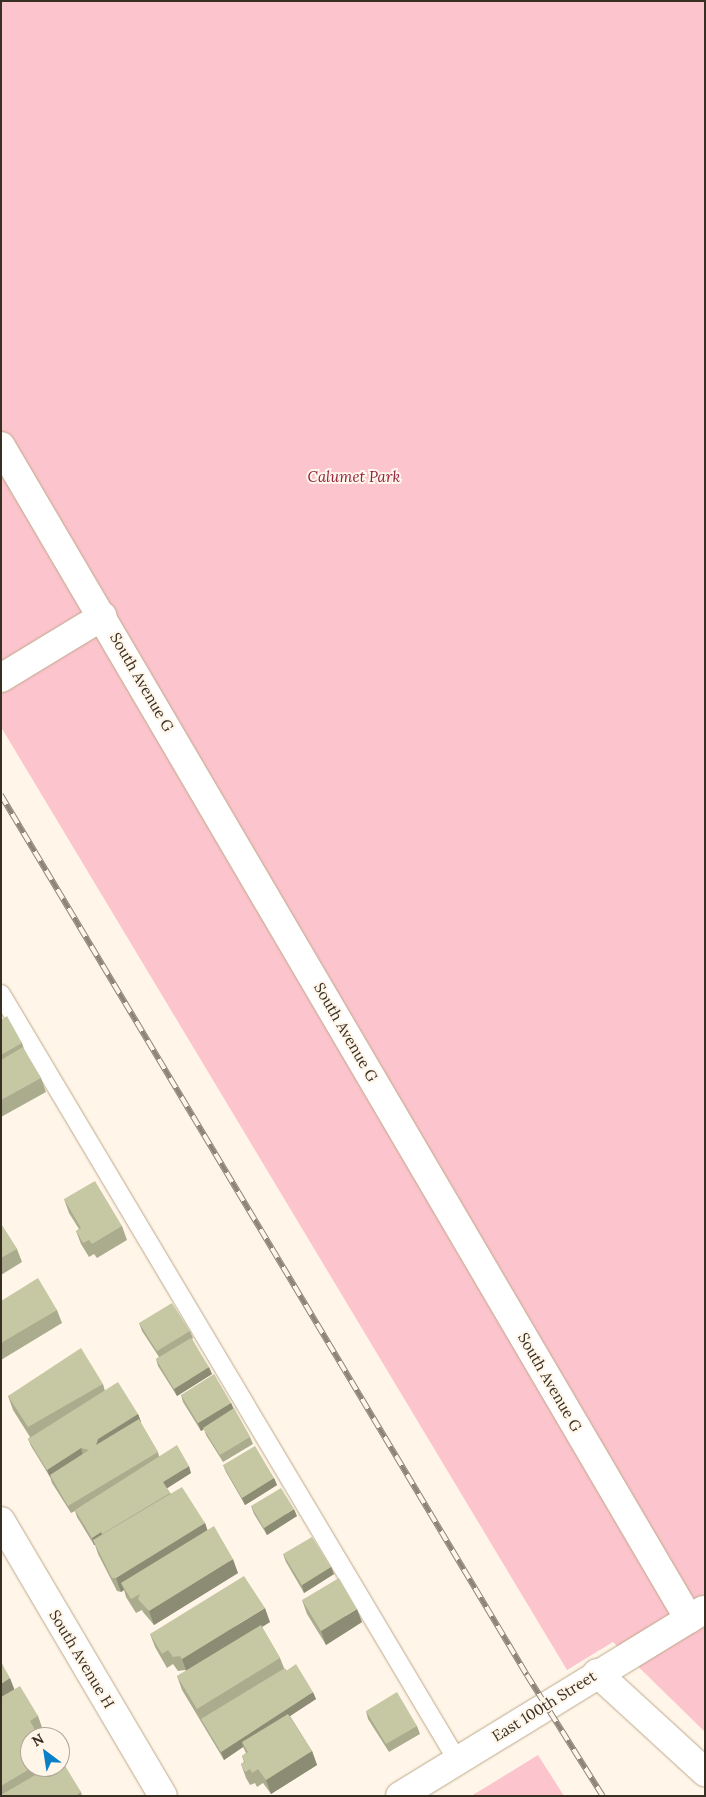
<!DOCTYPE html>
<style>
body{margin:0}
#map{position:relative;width:706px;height:1797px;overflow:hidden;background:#fff6e9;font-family:Lora,serif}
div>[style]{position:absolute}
.green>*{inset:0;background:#fcc4cd}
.roads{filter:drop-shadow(0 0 1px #bea88a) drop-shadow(0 0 1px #bea88a)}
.service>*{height:18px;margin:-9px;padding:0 9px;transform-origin:9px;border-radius:9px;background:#fff}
.minor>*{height:28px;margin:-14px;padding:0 14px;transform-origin:14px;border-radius:14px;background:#fff}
.rail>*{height:5.5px;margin-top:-2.75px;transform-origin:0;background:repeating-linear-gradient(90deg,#fff6e9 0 11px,#8e8578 0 22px);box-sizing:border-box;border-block:1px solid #8e8578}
.wall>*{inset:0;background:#aaac8d}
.shaded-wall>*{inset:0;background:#8b8c73}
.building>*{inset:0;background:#c6c8a4}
span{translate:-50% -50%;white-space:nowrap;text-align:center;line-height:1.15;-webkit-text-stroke:4px #fff6e9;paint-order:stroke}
.park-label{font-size:15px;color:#902043;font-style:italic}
.street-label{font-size:15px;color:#382f23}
.frame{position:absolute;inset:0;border:2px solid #382f23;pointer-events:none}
.north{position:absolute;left:20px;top:1727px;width:50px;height:50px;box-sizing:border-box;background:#fff6e9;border:1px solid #afa69a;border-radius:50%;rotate:329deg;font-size:14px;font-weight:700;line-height:20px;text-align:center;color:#382f23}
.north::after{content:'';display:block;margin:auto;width:18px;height:22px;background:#0a80c9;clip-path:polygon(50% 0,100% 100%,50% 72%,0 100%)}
</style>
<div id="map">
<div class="green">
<i style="clip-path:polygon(1px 1px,705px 1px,705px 1732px,613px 1642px,567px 1670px,1px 727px)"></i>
<i style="clip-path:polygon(538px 1755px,564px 1796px,471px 1796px,486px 1787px)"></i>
</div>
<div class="roads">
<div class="service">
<i style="left:1px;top:994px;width:891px;rotate:59.23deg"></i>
</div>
<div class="minor">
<i style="left:1px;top:446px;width:1360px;rotate:59.61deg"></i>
<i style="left:1px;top:678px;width:119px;rotate:-31.3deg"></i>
<i style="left:1px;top:1521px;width:319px;rotate:59.5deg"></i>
<i style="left:597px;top:1673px;width:147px;rotate:42.5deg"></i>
<i style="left:400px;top:1796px;width:356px;rotate:-31.5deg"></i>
</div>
</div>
<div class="rail">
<i style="left:1px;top:795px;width:1025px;rotate:59.13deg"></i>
<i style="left:527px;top:1675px;width:143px;rotate:57.9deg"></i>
</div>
<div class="wall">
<i style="clip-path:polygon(1px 1019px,22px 1043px,25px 1052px,41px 1078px,46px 1092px,1px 1117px)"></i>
<i style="clip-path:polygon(64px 1199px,122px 1226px,127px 1240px,97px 1258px,94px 1254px,89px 1257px,81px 1244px,76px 1231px,79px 1229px,69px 1213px)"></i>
<i style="clip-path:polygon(1px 1224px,17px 1249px,22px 1262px,1px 1275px)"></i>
<i style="clip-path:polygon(1px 1301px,57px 1310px,62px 1323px,1px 1360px)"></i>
<i style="clip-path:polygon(139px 1323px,190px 1331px,193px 1338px,192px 1339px,212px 1374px,177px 1396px,158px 1366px,156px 1359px,159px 1357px,142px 1331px)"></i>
<i style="clip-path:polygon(103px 1384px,105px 1391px,138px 1414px,141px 1422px,140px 1422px,158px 1452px,159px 1456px,191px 1473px,167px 1488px,170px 1493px,205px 1523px,207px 1530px,238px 1573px,154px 1625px,143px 1612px,142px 1610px,136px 1613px,126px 1597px,124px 1590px,121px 1592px,117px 1591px,98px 1554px,95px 1545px,94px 1545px,77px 1517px,75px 1511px,71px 1513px,52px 1483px,50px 1477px,31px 1446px,28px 1439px,30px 1437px,13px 1410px,8px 1396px)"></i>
<i style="clip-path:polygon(181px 1395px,231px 1403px,234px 1409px,250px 1437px,253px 1444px,223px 1462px,206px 1435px,204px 1429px,201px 1431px,183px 1402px)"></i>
<i style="clip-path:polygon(223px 1465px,274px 1478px,277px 1485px,245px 1505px,226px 1472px)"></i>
<i style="clip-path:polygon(251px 1506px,297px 1516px,267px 1535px,254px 1514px)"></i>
<i style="clip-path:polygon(283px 1554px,331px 1567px,334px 1574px,304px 1593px,286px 1562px)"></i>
<i style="clip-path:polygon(302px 1600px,362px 1622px,326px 1645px,307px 1614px)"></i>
<i style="clip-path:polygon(270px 1622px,262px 1627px,280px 1658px,284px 1668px,316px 1699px,290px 1716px,312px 1751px,317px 1765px,271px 1794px,263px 1783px,257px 1787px,255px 1783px,250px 1785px,246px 1778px,241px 1764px,244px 1762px,242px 1756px,246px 1753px,243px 1747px,224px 1760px,182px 1690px,177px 1676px,186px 1671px,185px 1670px,178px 1671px,173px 1664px,167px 1668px,155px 1647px,150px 1634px)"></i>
<i style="clip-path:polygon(1px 1662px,14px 1689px,38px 1716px,43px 1730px,37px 1734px,30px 1767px,60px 1767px,81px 1792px,82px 1796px,1px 1796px)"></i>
<i style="clip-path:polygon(366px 1711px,417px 1726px,420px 1734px,389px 1752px,368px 1719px)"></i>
</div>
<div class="shaded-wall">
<i style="clip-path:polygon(209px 1367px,212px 1374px,177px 1396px,174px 1389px)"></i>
<i style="clip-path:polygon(231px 1403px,234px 1410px,201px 1431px,198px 1423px)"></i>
<i style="clip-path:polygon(138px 1414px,141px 1422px,101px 1446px,96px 1445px,98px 1439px)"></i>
<i style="clip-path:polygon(81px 1448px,83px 1456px,50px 1477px,47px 1470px)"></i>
<i style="clip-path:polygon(189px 1466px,191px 1473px,166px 1489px,163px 1482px)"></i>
<i style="clip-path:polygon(274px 1478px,277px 1485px,245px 1505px,242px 1498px)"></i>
<i style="clip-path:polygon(294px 1509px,297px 1516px,267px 1535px,264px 1528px)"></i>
<i style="clip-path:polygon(205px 1523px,210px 1537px,121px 1583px,124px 1590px,121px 1592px,116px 1578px)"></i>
<i style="clip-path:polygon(101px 1532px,104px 1539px,93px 1540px,95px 1545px,94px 1545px,92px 1538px)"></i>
<i style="clip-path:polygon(233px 1559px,238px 1573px,154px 1625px,149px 1611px)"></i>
<i style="clip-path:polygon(331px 1567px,334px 1574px,304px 1593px,302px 1585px)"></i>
<i style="clip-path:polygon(265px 1608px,270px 1622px,187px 1673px,182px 1659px)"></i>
<i style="clip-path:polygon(357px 1609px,362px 1622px,326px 1645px,321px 1631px)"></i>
<i style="clip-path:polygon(10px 1678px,15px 1691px,1px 1701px,1px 1684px)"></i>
<i style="clip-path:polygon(313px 1692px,316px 1699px,244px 1746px,242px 1742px,243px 1747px,224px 1760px,221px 1752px)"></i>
<i style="clip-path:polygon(312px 1751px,317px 1765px,271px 1794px,266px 1780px)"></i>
</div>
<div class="building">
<i style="clip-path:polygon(7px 1016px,22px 1043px,1px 1055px,1px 1020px)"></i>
<i style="clip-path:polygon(23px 1047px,41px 1078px,1px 1100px,1px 1060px)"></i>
<i style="clip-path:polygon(95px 1181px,122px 1226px,92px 1244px,89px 1240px,83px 1243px,76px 1231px,81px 1228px,64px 1199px)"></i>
<i style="clip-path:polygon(1px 1224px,17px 1249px,1px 1258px)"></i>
<i style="clip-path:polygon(38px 1278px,57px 1310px,1px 1343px,1px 1301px)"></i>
<i style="clip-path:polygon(172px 1303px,190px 1331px,157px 1351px,139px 1323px)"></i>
<i style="clip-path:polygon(191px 1338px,209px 1367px,174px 1389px,156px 1359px)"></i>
<i style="clip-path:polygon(81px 1348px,103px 1384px,28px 1427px,8px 1396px)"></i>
<i style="clip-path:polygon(214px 1374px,231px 1403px,198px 1423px,181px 1395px)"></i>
<i style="clip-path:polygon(118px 1382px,138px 1414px,98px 1439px,96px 1445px,139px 1419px,158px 1452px,68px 1506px,50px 1475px,89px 1450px,81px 1448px,47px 1470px,28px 1439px)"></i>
<i style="clip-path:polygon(234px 1408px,250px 1437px,220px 1455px,203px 1428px)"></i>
<i style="clip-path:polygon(177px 1445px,189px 1466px,163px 1482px,170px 1493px,102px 1534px,101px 1532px,92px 1538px,75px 1510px)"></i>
<i style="clip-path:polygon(255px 1446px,274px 1478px,242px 1498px,223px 1465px)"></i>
<i style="clip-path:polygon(182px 1487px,205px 1523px,116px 1578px,112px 1578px,93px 1540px)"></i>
<i style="clip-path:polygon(281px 1488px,294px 1509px,264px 1528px,251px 1506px)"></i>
<i style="clip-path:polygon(214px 1526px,233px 1559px,149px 1611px,138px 1599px,140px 1594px,131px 1599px,121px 1583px)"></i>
<i style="clip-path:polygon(312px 1537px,331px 1567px,302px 1585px,283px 1554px)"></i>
<i style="clip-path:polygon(244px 1576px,265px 1608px,182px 1659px,180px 1656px,173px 1657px,168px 1650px,162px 1654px,150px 1634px)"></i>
<i style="clip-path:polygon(339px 1578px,357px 1609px,321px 1631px,302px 1600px)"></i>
<i style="clip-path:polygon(261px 1625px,280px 1658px,197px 1709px,177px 1676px)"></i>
<i style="clip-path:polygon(1px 1662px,10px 1678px,1px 1684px)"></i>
<i style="clip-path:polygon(296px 1664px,313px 1692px,221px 1752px,201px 1719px,285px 1668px,286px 1671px)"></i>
<i style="clip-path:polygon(20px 1686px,38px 1716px,30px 1721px,39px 1737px,30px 1737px,30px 1767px,33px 1767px,1px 1786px,1px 1697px)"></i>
<i style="clip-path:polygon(397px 1692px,417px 1726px,386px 1744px,366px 1711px)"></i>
<i style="clip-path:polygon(288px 1714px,312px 1751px,266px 1780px,258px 1769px,252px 1773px,250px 1769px,245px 1772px,241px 1764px,245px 1762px,242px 1756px,248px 1752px,242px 1742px)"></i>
<i style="clip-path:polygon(61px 1759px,81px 1792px,75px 1796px,1px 1796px,1px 1795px,49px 1767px,60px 1767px,60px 1760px)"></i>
</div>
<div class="park-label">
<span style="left:354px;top:477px">Calumet Park</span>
</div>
<div class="street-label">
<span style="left:142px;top:682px;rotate:60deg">South Avenue G</span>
<span style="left:346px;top:1032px;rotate:60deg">South Avenue G</span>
<span style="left:550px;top:1382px;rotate:60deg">South Avenue G</span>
<span style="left:82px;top:1659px;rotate:59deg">South Avenue H</span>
<span style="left:544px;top:1706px;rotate:-32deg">East 100th Street</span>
</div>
<div class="frame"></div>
<div class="north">N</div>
</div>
